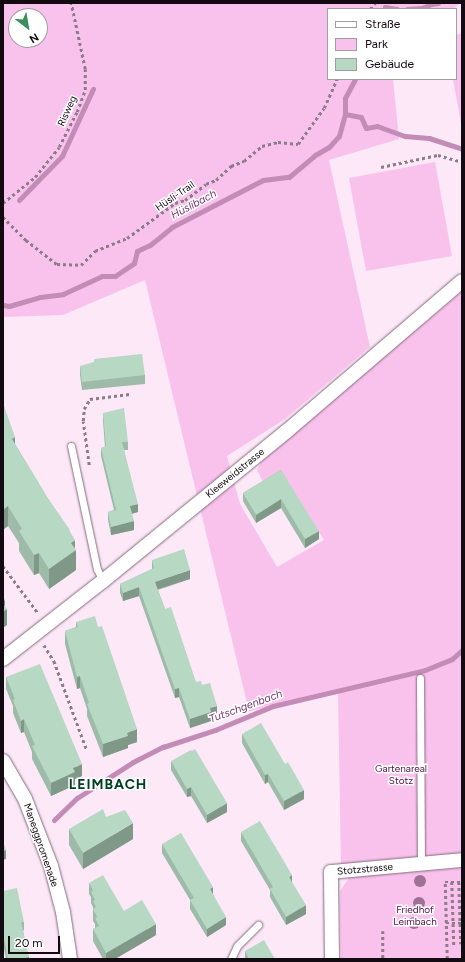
<!DOCTYPE html>
<meta charset="utf-8">
<style>
body{margin:0}
#map{position:relative;width:465px;height:962px;overflow:hidden;background:#fce8f7;font-family:Figtree,sans-serif}
div>[style]{position:absolute}
.green>*{inset:0;background:#f9c2ec}
.stream>*{height:5px;margin:-2.5px;padding:0 2.5px;transform-origin:2.5px;border-radius:2.5px;background:#c38cb7}
.path>*{height:2.5px;margin-top:-1.25px;transform-origin:0;background:repeating-linear-gradient(90deg,#8b7c87 0 3px,transparent 0 6px)}
.roads{filter:drop-shadow(0 0 1px #85697f) drop-shadow(0 0 1px #85697f)}
.lane>*{height:7px;margin:-3.5px;padding:0 3.5px;transform-origin:3.5px;border-radius:3.5px;background:#fff}
.street>*{height:14px;margin:-7px;padding:0 7px;transform-origin:7px;border-radius:7px;background:#fff}
.trees>*{width:12px;height:12px;margin:-6px;border-radius:50%;background:#9e7197}
.wall>*{inset:0;background:#9dbba8}
.shaded-wall>*{inset:0;background:#809888}
.building>*{inset:0;background:#b7d9c3}
span{translate:-50% -50%;white-space:nowrap;text-align:center;line-height:1.15;-webkit-text-stroke:3px #fff;paint-order:stroke}
.street-label{font-size:10px;color:#140a12}
.park-label{font-size:10px;color:#510f48}
.water-label{font-size:11px;color:#79366e;font-style:italic}
.district-label{font-size:14px;color:#004022;font-weight:700;letter-spacing:1px}
.frame{position:absolute;inset:0;border:4px solid #140a12;pointer-events:none}
.legend{position:absolute;left:327px;top:8px;width:130px;height:72px;box-sizing:border-box;background:#fff;border:1px solid #a19da0;margin:0;padding:5px 7px;list-style:none;font-size:12px;color:#140a12}
.legend li{display:flex;align-items:center;gap:8px;height:20px}
.legend b{width:20px;border:1px solid #a19da0}
.north{position:absolute;left:8px;top:8px;width:40px;height:40px;box-sizing:border-box;background:#fff;border:1px solid #a19da0;border-radius:50%;rotate:149deg;font-size:11px;font-weight:700;line-height:16px;text-align:center;color:#140a12}
.north::after{content:'';display:block;margin:auto;width:14px;height:18px;background:#3c8e60;clip-path:polygon(50% 0,100% 100%,50% 72%,0 100%)}
.scale{position:absolute;left:8px;top:936px;width:52px;height:18px;box-sizing:border-box;border:2px solid #140a12;border-top:0;padding-left:5px;font-size:12px;line-height:14px;white-space:nowrap;color:#140a12;-webkit-text-stroke:3px #fff;paint-order:stroke}
</style>
<div id="map">
<div class="green">
<i style="clip-path:polygon(evenodd,3px 3px,460px 3px,454px 9px,328px 9px,328px 79px,393px 79px,399px 139px,329px 160px,370px 347px,285px 419px,227px 456px,240px 504px,277px 567px,324px 540px,282px 473px,264px 484px,257px 470px,262px 460px,462px 291px,462px 650px,453px 658px,462px 651px,462px 854px,341px 865px,338px 694px,249px 711px,145px 280px,63px 315px,3px 317px,3px 3px,16px 16px,40px 16px,40px 40px,16px 40px,16px 16px)"></i>
<i style="clip-path:polygon(462px 33px,462px 129px,453px 79px,456px 79px,456px 35px)"></i>
<i style="clip-path:polygon(435px 162px,452px 256px,366px 271px,349px 178px)"></i>
<i style="clip-path:polygon(462px 865px,462px 959px,341px 959px,340px 891px,351px 875px)"></i>
</div>
<div class="stream">
<i style="left:385px;top:9px;width:2px;rotate:-90deg"></i>
<i style="left:385px;top:7px;width:12px;rotate:9deg"></i>
<i style="left:407px;top:9px;width:15px;rotate:-4deg"></i>
<i style="left:422px;top:8px;width:10px;rotate:-24deg"></i>
<i style="left:431px;top:4px;width:7px;rotate:-8deg"></i>
<i style="left:345px;top:114px;width:16px;rotate:11deg"></i>
<i style="left:361px;top:117px;width:12px;rotate:66deg"></i>
<i style="left:366px;top:128px;width:11px;rotate:-10deg"></i>
<i style="left:377px;top:126px;width:30px;rotate:20deg"></i>
<i style="left:405px;top:136px;width:24px;rotate:5deg"></i>
<i style="left:429px;top:138px;width:35px;rotate:18deg"></i>
<i style="left:19px;top:200px;width:62px;rotate:-45.7deg"></i>
<i style="left:62px;top:156px;width:74px;rotate:-65.2deg"></i>
<i style="left:3px;top:305px;width:6px;rotate:9deg"></i>
<i style="left:9px;top:306px;width:32px;rotate:-16deg"></i>
<i style="left:40px;top:297px;width:23px;rotate:-7deg"></i>
<i style="left:63px;top:294px;width:43px;rotate:-24.8deg"></i>
<i style="left:102px;top:276px;width:13px"></i>
<i style="left:115px;top:276px;width:23px;rotate:-34deg"></i>
<i style="left:134px;top:263px;width:12px;rotate:-76deg"></i>
<i style="left:137px;top:251px;width:14px;rotate:-25deg"></i>
<i style="left:150px;top:245px;width:28px;rotate:-39deg"></i>
<i style="left:172px;top:227px;width:102px;rotate:-27.3deg"></i>
<i style="left:263px;top:180px;width:26px;rotate:-7deg"></i>
<i style="left:289px;top:177px;width:34px;rotate:-40deg"></i>
<i style="left:315px;top:155px;width:16px;rotate:-30deg"></i>
<i style="left:329px;top:147px;width:15px;rotate:-48deg"></i>
<i style="left:339px;top:136px;width:23px;rotate:-75deg"></i>
<i style="left:345px;top:114px;width:16px;rotate:-90deg"></i>
<i style="left:345px;top:98px;width:21px;rotate:-62deg"></i>
<i style="left:54px;top:820px;width:32px;rotate:-44deg"></i>
<i style="left:77px;top:798px;width:67px;rotate:-32.7deg"></i>
<i style="left:133px;top:762px;width:34px;rotate:-27deg"></i>
<i style="left:163px;top:747px;width:55px;rotate:-18.1deg"></i>
<i style="left:215px;top:730px;width:63px;rotate:-22.5deg"></i>
<i style="left:273px;top:706px;width:156px;rotate:-13.3deg"></i>
<i style="left:425px;top:670px;width:29px;rotate:-22deg"></i>
<i style="left:452px;top:659px;width:13px;rotate:-42deg"></i>
</div>
<div class="path">
<i style="left:370px;top:9px;width:8px;rotate:-50deg"></i>
<i style="left:381px;top:167px;width:58px;rotate:-11.9deg"></i>
<i style="left:438px;top:155px;width:25px;rotate:16deg"></i>
<i style="left:3px;top:203px;width:41px;rotate:-39.1deg"></i>
<i style="left:35px;top:177px;width:38px;rotate:-51deg"></i>
<i style="left:59px;top:147px;width:39px;rotate:-63deg"></i>
<i style="left:77px;top:112px;width:23px;rotate:-70deg"></i>
<i style="left:85px;top:90px;width:21px;rotate:-90deg"></i>
<i style="left:85px;top:69px;width:67px;rotate:-102deg"></i>
<i style="left:3px;top:217px;width:33px;rotate:45deg"></i>
<i style="left:26px;top:240px;width:39px;rotate:38deg"></i>
<i style="left:57px;top:264px;width:24px;rotate:2deg"></i>
<i style="left:81px;top:265px;width:20px;rotate:-45deg"></i>
<i style="left:95px;top:251px;width:35px;rotate:-22deg"></i>
<i style="left:127px;top:238px;width:59px;rotate:-36.1deg"></i>
<i style="left:175px;top:203px;width:10px;rotate:-17deg"></i>
<i style="left:185px;top:200px;width:26px;rotate:-37deg"></i>
<i style="left:206px;top:184px;width:11px;rotate:-22deg"></i>
<i style="left:216px;top:180px;width:21px;rotate:-43deg"></i>
<i style="left:231px;top:166px;width:14px;rotate:-21deg"></i>
<i style="left:244px;top:161px;width:23px;rotate:-40deg"></i>
<i style="left:262px;top:146px;width:16px;rotate:-14deg"></i>
<i style="left:278px;top:142px;width:20px;rotate:6deg"></i>
<i style="left:298px;top:144px;width:44px;rotate:-54.2deg"></i>
<i style="left:324px;top:108px;width:32px;rotate:-66deg"></i>
<i style="left:89px;top:465px;width:44px;rotate:-97.8deg"></i>
<i style="left:83px;top:421px;width:12px;rotate:-85deg"></i>
<i style="left:84px;top:409px;width:12px;rotate:-59deg"></i>
<i style="left:90px;top:399px;width:40px;rotate:-7.1deg"></i>
<i style="left:3px;top:566px;width:59px;rotate:53.3deg"></i>
<i style="left:44px;top:645px;width:19px;rotate:58deg"></i>
<i style="left:54px;top:661px;width:95px;rotate:69.7deg"></i>
<i style="left:452px;top:882px;width:63px;rotate:88.2deg"></i>
<i style="left:459px;top:882px;width:62px;rotate:88.2deg"></i>
<i style="left:446px;top:923px;width:16px"></i>
<i style="left:383px;top:931px;width:28px;rotate:90deg"></i>
<i style="left:447px;top:959px;width:77px;rotate:-91.5deg"></i>
<i style="left:445px;top:882px;width:17px"></i>
</div>
<div class="roads">
<div class="lane">
<i style="left:71px;top:446px;width:126px;rotate:78.1deg"></i>
<i style="left:97px;top:569px;width:13px;rotate:63deg"></i>
<i style="left:420px;top:678px;width:186px;rotate:89.7deg"></i>
<i style="left:231px;top:959px;width:14px;rotate:-65deg"></i>
<i style="left:237px;top:946px;width:30px;rotate:-45deg"></i>
</div>
<div class="street">
<i style="left:3px;top:659px;width:127px;rotate:-38deg"></i>
<i style="left:103px;top:581px;width:237px;rotate:-39.2deg"></i>
<i style="left:287px;top:431px;width:230px;rotate:-40.6deg"></i>
<i style="left:3px;top:761px;width:44px;rotate:59.9deg"></i>
<i style="left:25px;top:799px;width:72px;rotate:68.8deg"></i>
<i style="left:51px;top:866px;width:48px;rotate:75.4deg"></i>
<i style="left:63px;top:912px;width:48px;rotate:81.5deg"></i>
<i style="left:332px;top:959px;width:87px;rotate:-90.7deg"></i>
<i style="left:331px;top:872px;width:132px;rotate:-5.2deg"></i>
</div>
</div>
<div class="trees">
<i style="left:420px;top:881px"></i>
<i style="left:419px;top:903px"></i>
<i style="left:414px;top:923px"></i>
</div>
<div class="wall">
<i style="clip-path:polygon(80px 366px,145px 375px,145px 384px,82px 390px,80px 375px)"></i>
<i style="clip-path:polygon(3px 403px,15px 444px,47px 497px,70px 532px,75px 549px,76px 570px,49px 589px,39px 573px,34px 575px,19px 551px,19px 543px,8px 526px,4px 529px,3px 527px)"></i>
<i style="clip-path:polygon(103px 413px,128px 442px,128px 450px,124px 450px,138px 512px,132px 514px,134px 530px,111px 535px,108px 520px,108px 512px,114px 510px,101px 456px,101px 448px,105px 447px,103px 421px)"></i>
<i style="clip-path:polygon(281px 470px,319px 539px,305px 548px,281px 508px,256px 523px,243px 501px,243px 493px)"></i>
<i style="clip-path:polygon(152px 560px,190px 579px,158px 590px,165px 609px,196px 682px,202px 685px,217px 715px,211px 717px,211px 721px,190px 728px,179px 697px,175px 698px,139px 596px,123px 601px,120px 593px,120px 584px,152px 569px)"></i>
<i style="clip-path:polygon(76px 622px,98px 627px,137px 742px,128px 745px,128px 748px,103px 757px,87px 716px,87px 709px,80px 688px,77px 689px,65px 644px,65px 631px,76px 627px)"></i>
<i style="clip-path:polygon(6px 677px,82px 776px,75px 779px,75px 785px,51px 796px,32px 759px,32px 752px,24px 732px,21px 733px,13px 713px,13px 706px,6px 689px)"></i>
<i style="clip-path:polygon(242px 734px,285px 764px,304px 799px,284px 810px,268px 782px,265px 784px,242px 743px)"></i>
<i style="clip-path:polygon(171px 761px,227px 812px,207px 823px,191px 796px,187px 797px,171px 770px)"></i>
<i style="clip-path:polygon(69px 829px,133px 839px,83px 869px,69px 845px)"></i>
<i style="clip-path:polygon(241px 832px,306px 914px,286px 925px,270px 897px,270px 890px,241px 841px)"></i>
<i style="clip-path:polygon(162px 844px,213px 894px,226px 925px,207px 937px,190px 909px,190px 900px,162px 853px)"></i>
<i style="clip-path:polygon(89px 883px,124px 911px,156px 935px,115px 959px,103px 959px,93px 941px,93px 929px,95px 928px,95px 924px,93px 921px,93px 907px,91px 903px,91px 897px,89px 894px)"></i>
<i style="clip-path:polygon(3px 891px,24px 922px,24px 930px,23px 931px,29px 959px,6px 959px,3px 943px)"></i>
<i style="clip-path:polygon(245px 951px,275px 959px,245px 959px)"></i>
</div>
<div class="shaded-wall">
<i style="clip-path:polygon(15px 437px,15px 457px,12px 439px)"></i>
<i style="clip-path:polygon(281px 499px,281px 508px,256px 523px,256px 515px)"></i>
<i style="clip-path:polygon(138px 504px,138px 512px,130px 514px,130px 506px)"></i>
<i style="clip-path:polygon(8px 506px,8px 526px,4px 529px,4px 509px)"></i>
<i style="clip-path:polygon(134px 521px,134px 530px,111px 535px,111px 527px)"></i>
<i style="clip-path:polygon(319px 531px,319px 539px,305px 548px,305px 539px)"></i>
<i style="clip-path:polygon(75px 540px,75px 551px,76px 550px,76px 570px,49px 589px,49px 569px,71px 543px)"></i>
<i style="clip-path:polygon(39px 553px,39px 573px,34px 575px,34px 555px)"></i>
<i style="clip-path:polygon(190px 570px,190px 579px,155px 590px,155px 582px)"></i>
<i style="clip-path:polygon(139px 587px,139px 596px,123px 601px,123px 593px)"></i>
<i style="clip-path:polygon(5px 600px,5px 610px,7px 609px,7px 625px,3px 628px,3px 601px)"></i>
<i style="clip-path:polygon(80px 676px,80px 688px,77px 689px,77px 677px)"></i>
<i style="clip-path:polygon(179px 688px,179px 697px,175px 698px,175px 689px)"></i>
<i style="clip-path:polygon(217px 706px,217px 715px,211px 717px,211px 721px,190px 728px,190px 719px,210px 708px)"></i>
<i style="clip-path:polygon(24px 719px,24px 732px,21px 733px,21px 721px)"></i>
<i style="clip-path:polygon(137px 729px,137px 742px,128px 745px,128px 748px,103px 757px,103px 744px,127px 733px)"></i>
<i style="clip-path:polygon(82px 764px,82px 776px,75px 779px,75px 785px,51px 796px,51px 783px,73px 768px)"></i>
<i style="clip-path:polygon(268px 774px,268px 782px,265px 784px,265px 775px)"></i>
<i style="clip-path:polygon(191px 787px,191px 796px,187px 797px,187px 789px)"></i>
<i style="clip-path:polygon(304px 790px,304px 799px,284px 810px,284px 801px)"></i>
<i style="clip-path:polygon(227px 803px,227px 812px,207px 823px,207px 815px)"></i>
<i style="clip-path:polygon(133px 823px,133px 839px,83px 869px,83px 853px)"></i>
<i style="clip-path:polygon(6px 850px,6px 859px,3px 860px,3px 851px)"></i>
<i style="clip-path:polygon(292px 875px,292px 884px,289px 877px)"></i>
<i style="clip-path:polygon(213px 887px,213px 895px,210px 889px)"></i>
<i style="clip-path:polygon(306px 905px,306px 914px,286px 925px,286px 917px)"></i>
<i style="clip-path:polygon(226px 917px,226px 925px,207px 937px,207px 929px)"></i>
<i style="clip-path:polygon(156px 924px,156px 935px,115px 959px,106px 959px,106px 953px)"></i>
<i style="clip-path:polygon(29px 957px,29px 959px,20px 959px)"></i>
</div>
<div class="building">
<i style="clip-path:polygon(142px 354px,145px 375px,82px 382px,80px 366px,94px 362px,94px 359px)"></i>
<i style="clip-path:polygon(3px 403px,15px 437px,12px 439px,47px 497px,70px 530px,69px 530px,75px 540px,71px 543px,76px 550px,49px 569px,39px 553px,34px 555px,19px 531px,22px 529px,8px 506px,4px 509px,3px 507px)"></i>
<i style="clip-path:polygon(124px 408px,128px 442px,122px 442px,138px 504px,130px 506px,134px 521px,111px 527px,108px 512px,116px 510px,101px 448px,106px 446px,103px 413px)"></i>
<i style="clip-path:polygon(281px 470px,319px 531px,305px 539px,281px 499px,256px 515px,243px 493px)"></i>
<i style="clip-path:polygon(184px 549px,190px 570px,155px 582px,165px 609px,171px 607px,196px 682px,201px 681px,202px 685px,210px 683px,217px 706px,210px 708px,211px 712px,190px 719px,179px 688px,175px 689px,139px 587px,123px 593px,120px 584px,154px 568px,152px 560px)"></i>
<i style="clip-path:polygon(3px 596px,5px 600px,3px 601px)"></i>
<i style="clip-path:polygon(3px 604px,7px 609px,3px 612px)"></i>
<i style="clip-path:polygon(95px 616px,98px 627px,102px 626px,137px 729px,127px 733px,128px 736px,103px 744px,87px 704px,89px 703px,80px 676px,77px 677px,65px 631px,78px 627px,76px 622px)"></i>
<i style="clip-path:polygon(40px 664px,82px 764px,73px 768px,75px 772px,51px 783px,32px 746px,35px 745px,24px 719px,21px 721px,13px 700px,15px 699px,6px 677px)"></i>
<i style="clip-path:polygon(261px 723px,285px 764px,288px 762px,304px 790px,284px 801px,268px 774px,265px 775px,242px 734px)"></i>
<i style="clip-path:polygon(195px 749px,227px 803px,207px 815px,191px 787px,187px 789px,171px 761px,191px 750px,192px 751px)"></i>
<i style="clip-path:polygon(103px 809px,106px 817px,125px 810px,133px 823px,83px 853px,69px 829px)"></i>
<i style="clip-path:polygon(260px 821px,292px 875px,289px 877px,306px 905px,286px 917px,270px 889px,273px 887px,241px 832px)"></i>
<i style="clip-path:polygon(181px 833px,213px 887px,210px 889px,226px 917px,207px 929px,190px 900px,194px 898px,162px 844px)"></i>
<i style="clip-path:polygon(3px 841px,6px 850px,3px 851px)"></i>
<i style="clip-path:polygon(103px 875px,124px 911px,142px 900px,156px 924px,106px 953px,93px 929px,99px 926px,95px 918px,97px 917px,93px 909px,96px 907px,93px 901px,95px 900px,91px 892px,93px 890px,89px 883px)"></i>
<i style="clip-path:polygon(17px 888px,24px 922px,21px 922px,29px 957px,20px 959px,8px 959px,3px 934px,3px 891px)"></i>
<i style="clip-path:polygon(264px 940px,275px 959px,249px 959px,245px 951px)"></i>
</div>
<div class="street-label">
<span style="left:67px;top:111px;rotate:-66deg">Risweg</span>
<span style="left:175px;top:196px;rotate:-34deg">Hüsli-Trail</span>
<span style="left:235px;top:473px;rotate:-39deg">Kleeweidstrasse</span>
<span style="left:41px;top:845px;rotate:71deg">Maneggpromenade</span>
<span style="left:365px;top:869px;rotate:-5deg">Stotzstrasse</span>
</div>
<div class="park-label">
<span style="left:401px;top:774px">Gartenareal<br>Stotz</span>
<span style="left:415px;top:915px">Friedhof<br>Leimbach</span>
</div>
<div class="water-label">
<span style="left:194px;top:205px;rotate:-28deg">Hüslibach</span>
<span style="left:246px;top:707px;rotate:-20deg">Tutschgenbach</span>
</div>
<div class="district-label">
<span style="left:108px;top:785px">LEIMBACH</span>
</div>
<div class="frame"></div>
<ul class="legend">
<li><b style="height:5px;background:#fff"></b>Straße</li>
<li><b style="height:11px;background:#f9c2ec"></b>Park</li>
<li><b style="height:11px;background:#b7d9c3"></b>Gebäude</li>
</ul>
<div class="north">N</div>
<div class="scale">20 m</div>
</div>
